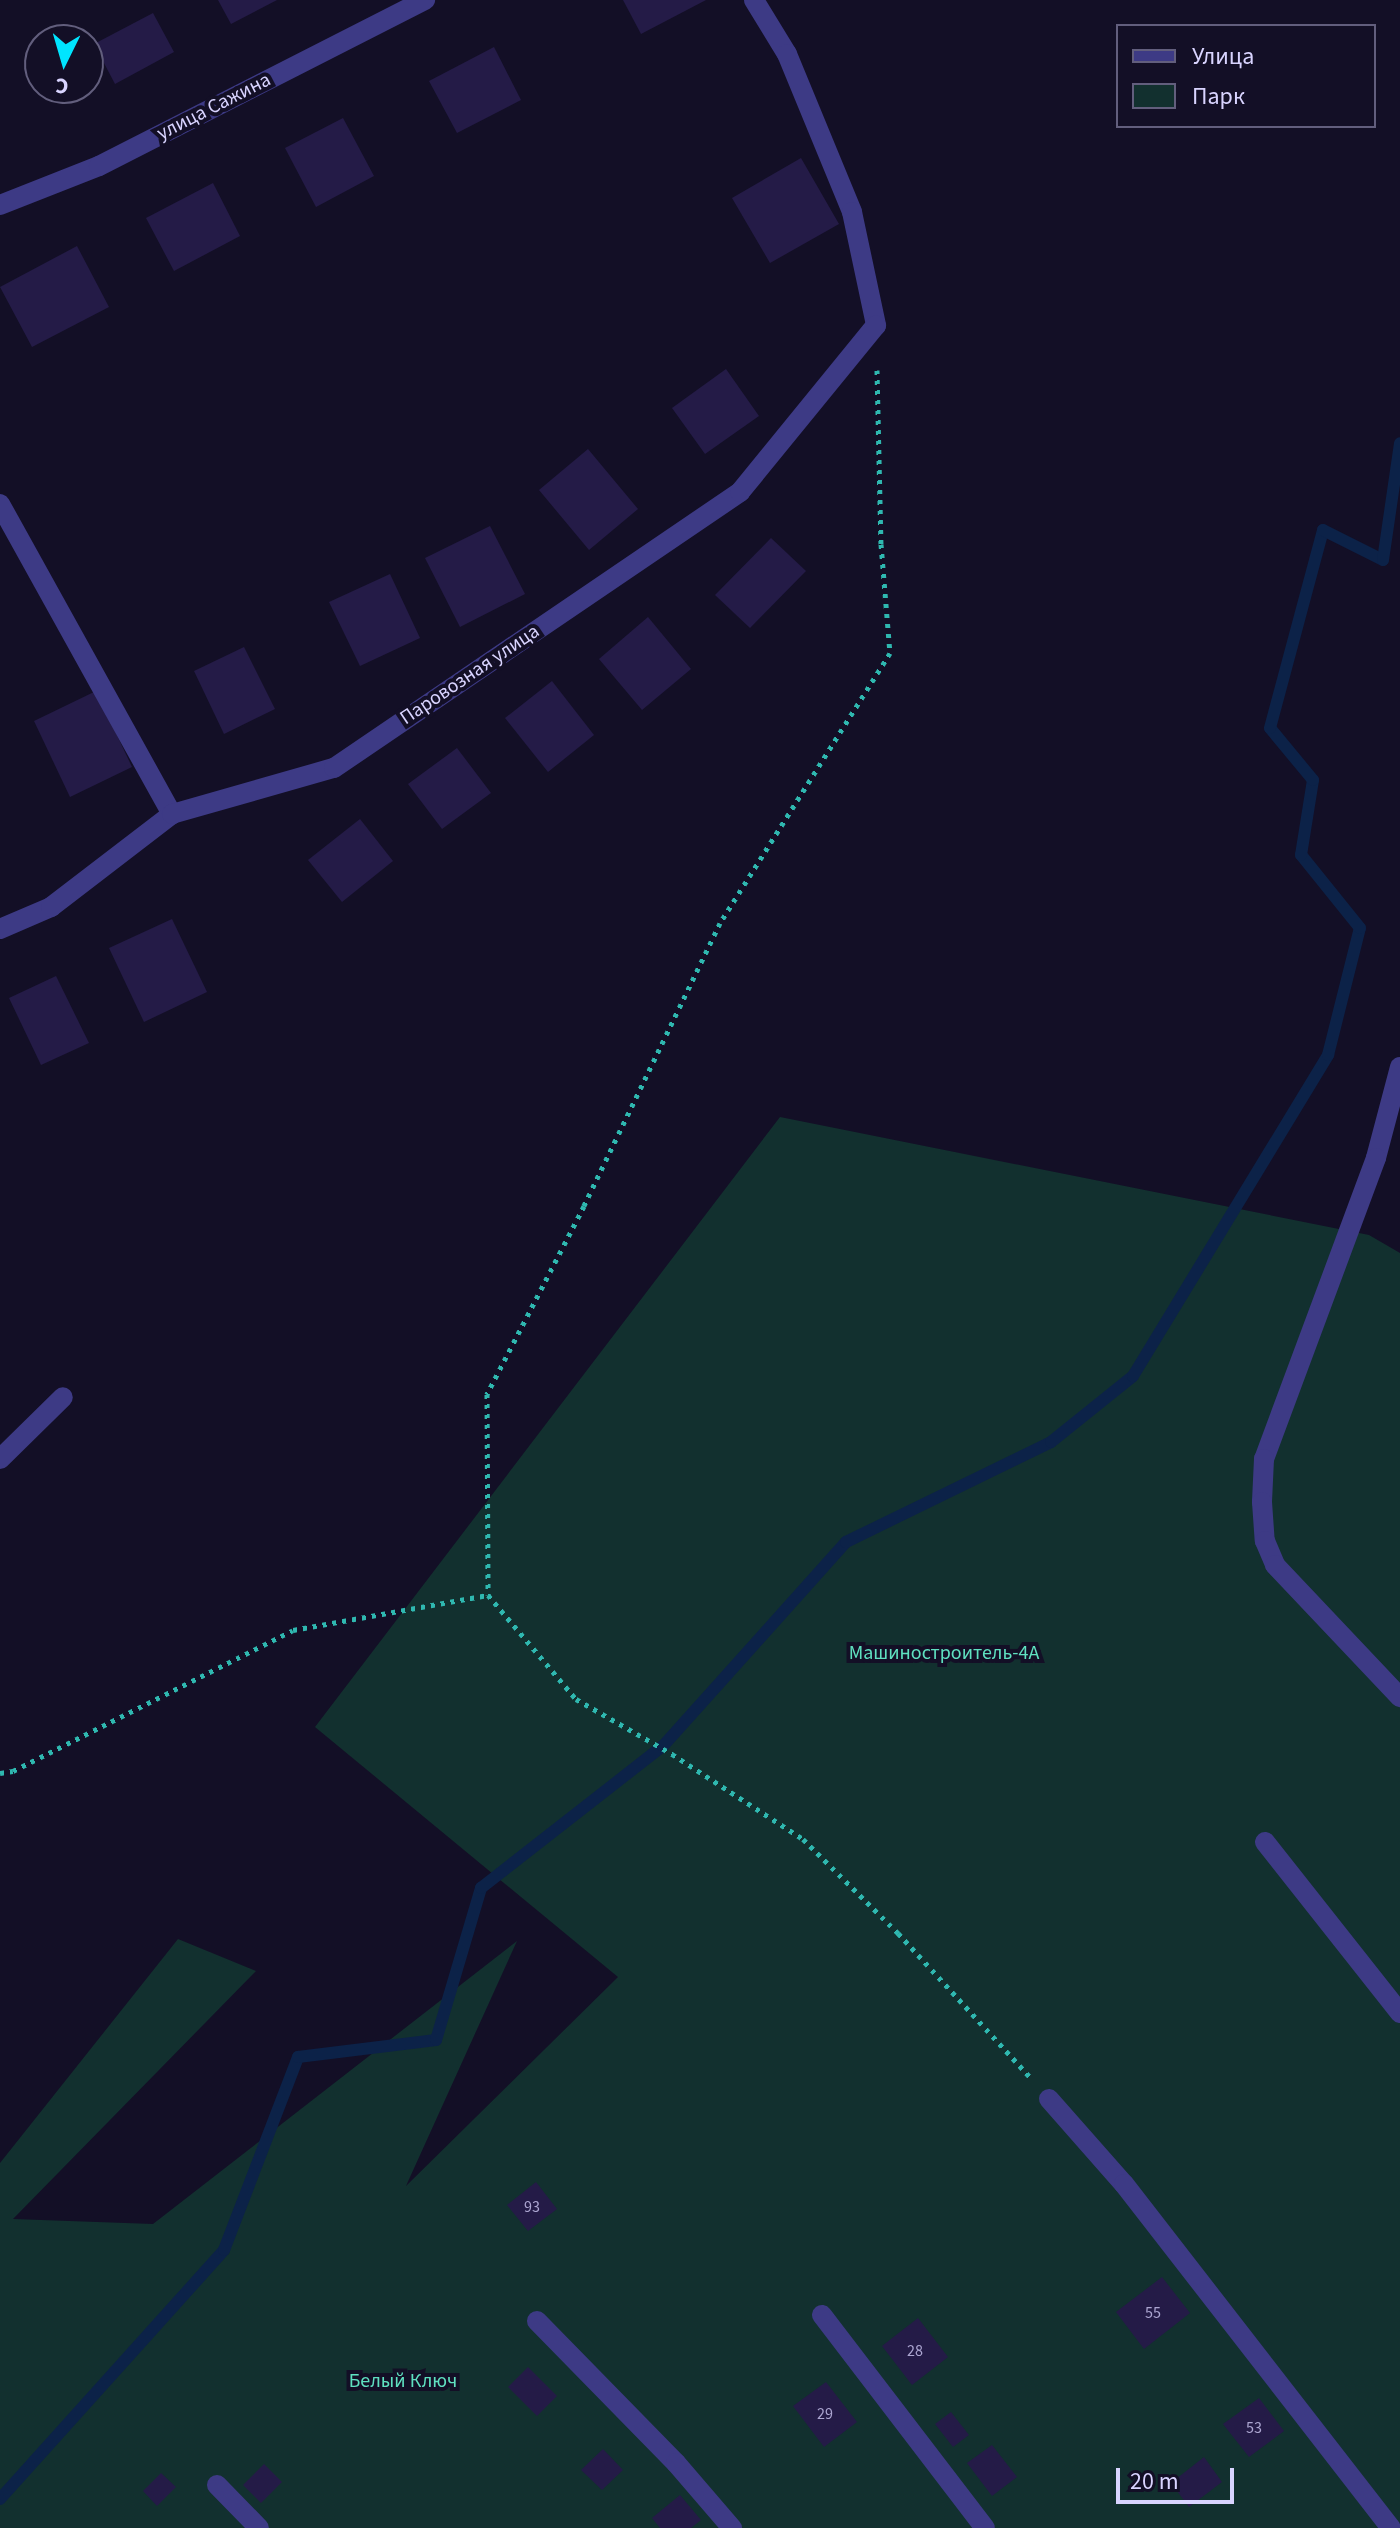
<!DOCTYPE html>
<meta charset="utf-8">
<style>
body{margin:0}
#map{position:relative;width:1400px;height:2528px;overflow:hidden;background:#130f26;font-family:"Source Sans 3",sans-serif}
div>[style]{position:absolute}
.green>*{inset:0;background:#12302f}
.stream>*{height:12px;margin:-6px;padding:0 6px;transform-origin:6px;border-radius:6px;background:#0c2248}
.building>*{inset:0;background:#241b47}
.path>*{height:5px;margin-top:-2.5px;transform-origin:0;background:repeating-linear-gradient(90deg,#2fb8b0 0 4px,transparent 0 10px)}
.lane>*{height:20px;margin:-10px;padding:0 10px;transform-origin:10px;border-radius:10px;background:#3d3a85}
.street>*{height:20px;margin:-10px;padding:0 10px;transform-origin:10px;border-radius:10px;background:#3d3a85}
span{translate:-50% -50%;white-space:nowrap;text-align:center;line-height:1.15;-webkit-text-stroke:8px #130f26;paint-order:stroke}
.number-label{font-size:16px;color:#aca6d1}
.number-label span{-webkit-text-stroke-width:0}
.street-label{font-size:20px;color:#d9d4ff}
.park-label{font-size:20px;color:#5fe0c0}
.legend{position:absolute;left:1116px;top:24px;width:260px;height:104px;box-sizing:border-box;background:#130f26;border:2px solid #625e7d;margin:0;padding:10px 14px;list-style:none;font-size:24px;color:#d9d4ff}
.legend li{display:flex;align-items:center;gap:16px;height:40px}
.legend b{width:40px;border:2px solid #625e7d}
.north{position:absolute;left:24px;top:24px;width:80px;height:80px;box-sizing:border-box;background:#130f26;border:2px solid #625e7d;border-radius:50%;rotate:185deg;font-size:22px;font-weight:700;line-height:32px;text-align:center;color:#d9d4ff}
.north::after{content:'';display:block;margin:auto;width:28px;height:36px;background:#00e5ff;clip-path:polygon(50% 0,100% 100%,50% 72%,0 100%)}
.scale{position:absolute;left:1116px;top:2468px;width:118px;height:36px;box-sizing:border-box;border:4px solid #d9d4ff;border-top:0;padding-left:10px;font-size:24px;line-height:28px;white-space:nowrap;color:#d9d4ff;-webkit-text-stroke:6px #130f26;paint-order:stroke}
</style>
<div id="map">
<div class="green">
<i style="clip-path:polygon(780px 1117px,1369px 1235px,1400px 1253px,1400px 2528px,0 2528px,0 2163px,178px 1939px,256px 1971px,13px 2219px,153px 2224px,517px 1941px,406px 2186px,618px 1977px,315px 1727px)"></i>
</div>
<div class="stream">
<i style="left:0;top:2499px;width:335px;rotate:-48deg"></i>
<i style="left:224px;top:2250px;width:207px;rotate:-69deg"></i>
<i style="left:298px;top:2057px;width:139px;rotate:-7deg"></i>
<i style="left:436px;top:2040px;width:159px;rotate:-73.5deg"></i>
<i style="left:481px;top:1888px;width:231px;rotate:-38deg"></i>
<i style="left:663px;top:1746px;width:274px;rotate:-48.1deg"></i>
<i style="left:846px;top:1542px;width:228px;rotate:-26deg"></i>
<i style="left:1051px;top:1442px;width:105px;rotate:-38.8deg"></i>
<i style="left:1133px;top:1376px;width:376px;rotate:-58.7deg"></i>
<i style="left:1328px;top:1055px;width:131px;rotate:-75.9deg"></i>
<i style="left:1360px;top:928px;width:94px;rotate:-128.9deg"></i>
<i style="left:1301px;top:855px;width:76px;rotate:-80.9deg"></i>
<i style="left:1313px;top:780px;width:67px;rotate:-129.6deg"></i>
<i style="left:1270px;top:728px;width:205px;rotate:-75deg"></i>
<i style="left:1323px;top:530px;width:67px;rotate:26.6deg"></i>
<i style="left:1383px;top:560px;width:118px;rotate:-81.7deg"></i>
</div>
<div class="building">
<i style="clip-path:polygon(218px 0,277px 0,231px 24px)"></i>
<i style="clip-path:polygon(623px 0,706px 0,641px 34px)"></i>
<i style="clip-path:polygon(153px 13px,174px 52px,115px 84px,94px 44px)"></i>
<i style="clip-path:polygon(494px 47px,521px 100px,457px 133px,429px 81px)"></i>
<i style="clip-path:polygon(343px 118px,374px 176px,316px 207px,285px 148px)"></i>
<i style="clip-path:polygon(801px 158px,839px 224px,770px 263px,732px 198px)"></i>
<i style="clip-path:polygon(213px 183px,240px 236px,174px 271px,146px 218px)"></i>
<i style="clip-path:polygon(77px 246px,109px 307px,32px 347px,0 287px)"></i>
<i style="clip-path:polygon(726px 369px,759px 416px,705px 454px,672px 408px)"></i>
<i style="clip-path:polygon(588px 449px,638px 509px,589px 550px,539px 490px)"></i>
<i style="clip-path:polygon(490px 526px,525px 594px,460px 627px,425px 558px)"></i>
<i style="clip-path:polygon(771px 538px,806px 571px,750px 628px,715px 595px)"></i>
<i style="clip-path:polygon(390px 574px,420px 638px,360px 666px,329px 602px)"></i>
<i style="clip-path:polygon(648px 617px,691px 669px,642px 710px,599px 659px)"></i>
<i style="clip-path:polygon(244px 647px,275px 709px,224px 734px,194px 671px)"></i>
<i style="clip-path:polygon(552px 681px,594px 735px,548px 772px,505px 718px)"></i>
<i style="clip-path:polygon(96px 691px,132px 767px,70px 797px,34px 721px)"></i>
<i style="clip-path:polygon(457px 748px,491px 793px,442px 829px,408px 784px)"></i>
<i style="clip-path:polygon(360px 819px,393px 861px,342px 902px,308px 860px)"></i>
<i style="clip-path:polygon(172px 919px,207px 992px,144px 1022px,109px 948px)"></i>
<i style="clip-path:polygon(56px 976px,89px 1043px,41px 1065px,9px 998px)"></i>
<i style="clip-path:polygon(536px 2182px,557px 2209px,528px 2231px,507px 2205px)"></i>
<i style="clip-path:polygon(1162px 2277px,1190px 2313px,1144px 2349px,1116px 2312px)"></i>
<i style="clip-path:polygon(918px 2318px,948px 2357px,912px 2385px,882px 2346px)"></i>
<i style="clip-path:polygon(528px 2367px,557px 2396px,537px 2416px,508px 2387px)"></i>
<i style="clip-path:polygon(826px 2382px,857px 2422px,824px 2447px,793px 2406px)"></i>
<i style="clip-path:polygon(1259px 2398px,1284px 2431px,1249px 2457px,1223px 2424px)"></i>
<i style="clip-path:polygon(951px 2412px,969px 2435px,953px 2447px,935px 2424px)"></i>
<i style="clip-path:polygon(992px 2445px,1017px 2477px,992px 2496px,967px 2463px)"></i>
<i style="clip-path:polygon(603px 2449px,623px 2470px,602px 2490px,581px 2470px)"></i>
<i style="clip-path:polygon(1204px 2457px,1222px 2482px,1189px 2507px,1171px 2483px)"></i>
<i style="clip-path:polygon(264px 2464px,282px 2482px,261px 2503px,243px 2485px)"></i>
<i style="clip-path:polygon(161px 2473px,176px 2487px,157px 2506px,143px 2491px)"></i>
<i style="clip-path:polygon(680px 2495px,701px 2520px,691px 2528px,660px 2528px,652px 2518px)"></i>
</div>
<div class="path">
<i style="left:877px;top:370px;width:174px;rotate:88.7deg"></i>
<i style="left:881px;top:544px;width:109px;rotate:85.3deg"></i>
<i style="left:890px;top:653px;width:319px;rotate:122.2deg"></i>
<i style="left:720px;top:923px;width:314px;rotate:115.7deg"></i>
<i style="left:584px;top:1206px;width:212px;rotate:117.3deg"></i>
<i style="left:487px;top:1394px;width:201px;rotate:89.7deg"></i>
<i style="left:488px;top:1595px;width:136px;rotate:49.8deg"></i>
<i style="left:576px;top:1699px;width:111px;rotate:29.8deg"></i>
<i style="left:672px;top:1754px;width:156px;rotate:33deg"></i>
<i style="left:803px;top:1839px;width:134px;rotate:44.7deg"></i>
<i style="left:898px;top:1933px;width:197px;rotate:47.5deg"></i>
<i style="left:0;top:1773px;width:13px;rotate:-9deg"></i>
<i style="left:13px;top:1771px;width:313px;rotate:-26.7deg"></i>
<i style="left:293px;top:1630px;width:198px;rotate:-10.2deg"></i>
</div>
<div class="lane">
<i style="left:754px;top:0;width:63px;rotate:58.6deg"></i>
<i style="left:787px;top:54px;width:171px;rotate:67.6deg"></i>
<i style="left:852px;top:212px;width:116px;rotate:78deg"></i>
<i style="left:1400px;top:1067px;width:94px;rotate:104.8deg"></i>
<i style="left:1376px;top:1158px;width:321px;rotate:110.4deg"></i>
<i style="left:1264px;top:1459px;width:43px;rotate:92.7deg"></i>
<i style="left:1262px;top:1502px;width:39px;rotate:86deg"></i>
<i style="left:1265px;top:1541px;width:26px;rotate:67deg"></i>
<i style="left:1275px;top:1565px;width:182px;rotate:46.6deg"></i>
<i style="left:1265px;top:1842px;width:218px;rotate:51.7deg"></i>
<i style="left:1049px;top:2099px;width:113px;rotate:48.6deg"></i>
<i style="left:1124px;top:2184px;width:435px;rotate:52.2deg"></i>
<i style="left:822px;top:2315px;width:268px;rotate:52.6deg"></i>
<i style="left:537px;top:2321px;width:199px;rotate:45.6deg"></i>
<i style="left:676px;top:2463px;width:86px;rotate:49.3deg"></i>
<i style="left:217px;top:2485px;width:60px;rotate:45.7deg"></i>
</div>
<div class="street">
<i style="left:0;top:205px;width:106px;rotate:-21.5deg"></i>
<i style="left:99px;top:166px;width:366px;rotate:-27deg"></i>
<i style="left:0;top:504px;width:355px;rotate:61deg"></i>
<i style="left:0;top:929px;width:56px;rotate:-23.3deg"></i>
<i style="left:51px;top:907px;width:153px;rotate:-37.5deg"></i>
<i style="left:172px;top:814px;width:168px;rotate:-15.9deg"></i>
<i style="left:334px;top:768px;width:491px;rotate:-34.2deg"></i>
<i style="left:740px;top:492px;width:215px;rotate:-50.8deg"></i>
<i style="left:0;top:1459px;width:88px;rotate:-44.5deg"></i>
</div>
<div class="number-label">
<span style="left:532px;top:2207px">93</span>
<span style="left:1153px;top:2313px">55</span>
<span style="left:915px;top:2351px">28</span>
<span style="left:825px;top:2414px">29</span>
<span style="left:1254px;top:2428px">53</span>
</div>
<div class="street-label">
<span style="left:214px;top:107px;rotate:-27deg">улица Сажина</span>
<span style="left:470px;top:675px;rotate:-34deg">Паровозная улица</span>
</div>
<div class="park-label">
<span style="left:944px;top:1653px">Машиностроитель-4А</span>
<span style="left:403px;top:2381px">Белый Ключ</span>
</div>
<ul class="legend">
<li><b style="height:10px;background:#3d3a85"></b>Улица</li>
<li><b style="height:22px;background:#12302f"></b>Парк</li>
</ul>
<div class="north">С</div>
<div class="scale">20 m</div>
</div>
